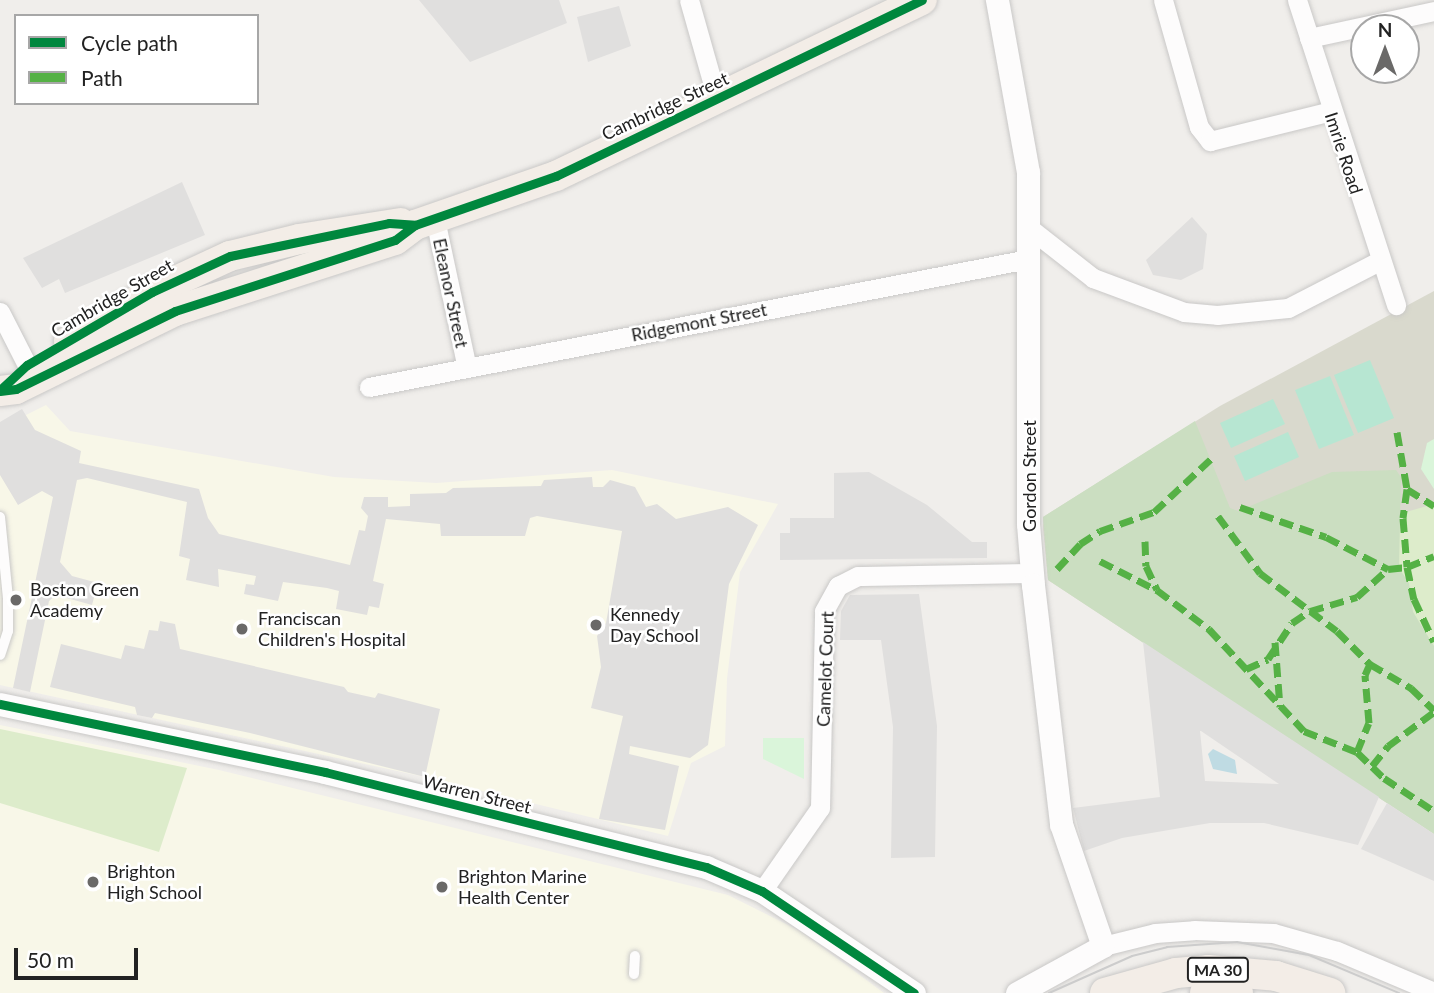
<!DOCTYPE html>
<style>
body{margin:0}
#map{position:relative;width:1434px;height:993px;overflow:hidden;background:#f0eeeb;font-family:Lato,sans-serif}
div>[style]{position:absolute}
.education>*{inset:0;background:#f8f7e8}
.construction>*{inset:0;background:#d9d9cd}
.grass>*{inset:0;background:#ddeccb}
.forest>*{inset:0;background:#cbdec1}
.park>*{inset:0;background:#daf5da}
.pitch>*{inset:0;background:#b7e6d2}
.parking>*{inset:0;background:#e0dfde}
.water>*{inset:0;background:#bfdbe3}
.roads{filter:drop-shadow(0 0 2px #c9c8c7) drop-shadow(0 0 2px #c9c8c7)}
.service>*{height:10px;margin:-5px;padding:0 5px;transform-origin:5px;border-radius:5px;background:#fdfcfc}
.minor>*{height:19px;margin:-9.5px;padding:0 9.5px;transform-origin:9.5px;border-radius:9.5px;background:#fdfcfc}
.tertiary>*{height:23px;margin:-11.5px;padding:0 11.5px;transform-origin:11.5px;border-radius:11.5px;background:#fdfcfc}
.primary>*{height:30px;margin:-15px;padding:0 15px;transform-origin:15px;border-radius:15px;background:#f3ede7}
.tram>*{height:2px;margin:-1px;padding:0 1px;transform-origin:1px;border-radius:1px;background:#ccc}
.quiet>*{height:7px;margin-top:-3.5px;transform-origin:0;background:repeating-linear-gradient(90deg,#55b145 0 14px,transparent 0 21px)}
.cycleway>*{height:9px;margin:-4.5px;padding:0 4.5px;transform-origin:4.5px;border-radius:4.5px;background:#00873e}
.dots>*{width:19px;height:19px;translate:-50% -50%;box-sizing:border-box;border:4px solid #fff;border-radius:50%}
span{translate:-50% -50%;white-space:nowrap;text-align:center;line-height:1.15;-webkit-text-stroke:5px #fff;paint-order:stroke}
.shield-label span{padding:2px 5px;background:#fff;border:2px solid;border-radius:5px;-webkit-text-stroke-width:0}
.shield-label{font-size:16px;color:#222;font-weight:700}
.street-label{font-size:18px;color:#222}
.poi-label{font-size:18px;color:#222}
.left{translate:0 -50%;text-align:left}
.legend{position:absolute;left:14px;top:14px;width:245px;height:91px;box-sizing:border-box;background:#fff;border:2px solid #a7a7a7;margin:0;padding:9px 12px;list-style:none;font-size:21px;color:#222}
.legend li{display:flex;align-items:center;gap:14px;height:35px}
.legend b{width:35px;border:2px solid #a7a7a7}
.north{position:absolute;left:1350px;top:14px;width:70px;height:70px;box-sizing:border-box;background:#fff;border:2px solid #a7a7a7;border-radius:50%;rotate:0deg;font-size:19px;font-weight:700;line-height:28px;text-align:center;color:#222}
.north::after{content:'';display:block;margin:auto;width:24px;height:32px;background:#6a6968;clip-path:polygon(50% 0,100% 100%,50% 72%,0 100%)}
.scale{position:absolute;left:14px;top:948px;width:124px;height:32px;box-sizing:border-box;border:4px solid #222;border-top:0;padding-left:9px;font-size:21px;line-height:24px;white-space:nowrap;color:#222;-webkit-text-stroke:5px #fff;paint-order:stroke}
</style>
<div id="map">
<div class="education">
<i style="clip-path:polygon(46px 405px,70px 431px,334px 477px,436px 483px,612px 470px,778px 504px,740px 572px,727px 679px,725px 746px,691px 763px,668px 836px,425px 777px,0 685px,0 428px)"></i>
<i style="clip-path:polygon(0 725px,219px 770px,728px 895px,800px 931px,884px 993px,0 993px)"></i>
</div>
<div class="construction">
<i style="clip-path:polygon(1434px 291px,1434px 834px,1048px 580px,1043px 529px,1043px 517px,1220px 406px)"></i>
</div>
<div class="grass">
<i style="clip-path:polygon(1434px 504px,1434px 646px,1432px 646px,1413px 612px,1399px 568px,1397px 535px,1399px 514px)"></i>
<i style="clip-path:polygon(0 729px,187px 768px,159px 852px,0 803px)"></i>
</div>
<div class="forest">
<i style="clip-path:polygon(1195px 421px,1230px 508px,1238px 511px,1332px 472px,1396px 470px,1401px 477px,1399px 568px,1409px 583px,1413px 612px,1434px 646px,1434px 834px,1048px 580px,1043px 517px)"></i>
</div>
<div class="park">
<i style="clip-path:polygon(1434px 439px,1434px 489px,1421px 469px,1427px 443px)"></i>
<i style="clip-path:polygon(763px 738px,804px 738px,804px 779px,763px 759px)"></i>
</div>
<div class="pitch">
<i style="clip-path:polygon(1370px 360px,1394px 418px,1358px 433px,1334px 375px)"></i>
<i style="clip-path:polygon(1330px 376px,1354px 435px,1319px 449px,1295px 390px)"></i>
<i style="clip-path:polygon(1273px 399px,1285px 424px,1231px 448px,1220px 423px)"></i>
<i style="clip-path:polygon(1288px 432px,1299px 457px,1245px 481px,1234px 456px)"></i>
</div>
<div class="parking">
<i style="clip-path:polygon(419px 0,559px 0,567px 23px,470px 62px)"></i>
<i style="clip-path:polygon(619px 6px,631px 46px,588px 62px,577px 17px)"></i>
<i style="clip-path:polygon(182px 182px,205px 235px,65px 293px,59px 279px,42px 288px,23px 258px)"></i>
<i style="clip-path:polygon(1192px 217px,1207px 234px,1203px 269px,1181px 280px,1153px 275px,1146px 260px)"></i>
<i style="clip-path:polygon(22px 409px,35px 430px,81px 451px,79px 463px,199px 489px,208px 518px,219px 534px,350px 565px,359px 530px,365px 531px,368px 516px,361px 508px,364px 497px,388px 497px,388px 507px,410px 506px,410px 494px,446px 493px,453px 488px,541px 486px,544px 480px,592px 477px,593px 487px,603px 487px,610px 480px,635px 487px,646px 507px,657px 504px,676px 519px,728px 507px,758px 525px,729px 584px,708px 745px,690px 758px,630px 746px,629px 754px,679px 766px,665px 830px,599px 819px,623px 716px,591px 708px,601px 667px,597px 636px,606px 623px,622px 531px,537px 516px,530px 518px,525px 536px,441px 536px,440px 524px,386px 519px,373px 581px,384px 584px,379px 608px,369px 606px,367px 615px,336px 609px,339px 591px,327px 588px,283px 582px,278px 601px,244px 594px,246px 584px,254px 585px,256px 576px,218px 569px,219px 587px,186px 580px,190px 559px,179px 556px,187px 502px,87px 478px,77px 480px,60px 562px,72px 576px,98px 583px,92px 605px,56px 595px,49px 601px,30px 692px,13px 688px,53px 497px,42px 491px,18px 505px,0 475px,0 422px)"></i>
<i style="clip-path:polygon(869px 472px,927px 505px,972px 542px,987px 542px,987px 558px,780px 560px,780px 533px,790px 533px,790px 518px,834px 518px,834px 473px)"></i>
<i style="clip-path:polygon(919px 594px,937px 726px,935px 857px,891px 858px,893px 727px,881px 640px,840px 640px,841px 611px,850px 595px)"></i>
<i style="clip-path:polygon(160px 621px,175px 624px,180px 649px,344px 687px,348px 692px,375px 698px,378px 693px,440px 709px,425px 777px,250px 733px,155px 713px,152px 718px,137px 715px,135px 707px,50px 687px,61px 644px,121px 659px,125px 645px,144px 649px,149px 630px,158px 631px)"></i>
<i style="clip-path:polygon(evenodd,1143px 642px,1379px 797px,1358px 845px,1264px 823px,1210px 823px,1122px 838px,1084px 851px,1073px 808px,1160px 797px,1143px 642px,1200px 731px,1201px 731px,1279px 784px,1205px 781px,1200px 731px)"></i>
<i style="clip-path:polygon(1387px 803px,1434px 834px,1434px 881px,1361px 849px)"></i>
</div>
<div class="water">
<i style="clip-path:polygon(1213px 749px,1235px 760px,1237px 774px,1213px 769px,1208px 754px)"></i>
</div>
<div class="roads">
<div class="service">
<i style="left:0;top:517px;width:82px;rotate:84.4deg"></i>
<i style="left:8px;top:599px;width:32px;rotate:90deg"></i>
<i style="left:8px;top:631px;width:25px;rotate:108deg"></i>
<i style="left:634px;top:974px;width:18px;rotate:-87deg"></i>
</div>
<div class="minor">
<i style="left:689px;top:0;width:103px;rotate:74.2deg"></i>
<i style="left:1163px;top:0;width:132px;rotate:74.2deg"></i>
<i style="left:1199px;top:127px;width:18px;rotate:52deg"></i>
<i style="left:1210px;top:141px;width:125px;rotate:-13.9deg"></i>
<i style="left:1297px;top:0;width:321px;rotate:72deg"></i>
<i style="left:1309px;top:38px;width:128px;rotate:-12.2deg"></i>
<i style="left:435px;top:219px;width:152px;rotate:77.9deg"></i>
<i style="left:1028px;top:227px;width:83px;rotate:38.1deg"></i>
<i style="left:1093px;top:278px;width:97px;rotate:20.5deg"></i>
<i style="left:1184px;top:312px;width:33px;rotate:5deg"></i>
<i style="left:1217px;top:315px;width:71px;rotate:-5.6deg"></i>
<i style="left:1288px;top:308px;width:102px;rotate:-27.3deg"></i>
<i style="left:0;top:312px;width:59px;rotate:63deg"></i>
<i style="left:369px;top:387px;width:671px;rotate:-10.99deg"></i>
<i style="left:762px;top:891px;width:101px;rotate:-55.1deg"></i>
<i style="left:820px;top:808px;width:197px;rotate:-88.8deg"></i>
<i style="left:824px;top:611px;width:29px;rotate:-61deg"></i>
<i style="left:838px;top:586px;width:22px;rotate:-27deg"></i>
<i style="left:858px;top:576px;width:174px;rotate:-1deg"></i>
<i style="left:1103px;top:946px;width:54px;rotate:-14deg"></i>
<i style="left:1155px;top:933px;width:39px;rotate:-4deg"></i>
<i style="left:1194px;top:930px;width:79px;rotate:2.2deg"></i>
<i style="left:1273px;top:933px;width:66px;rotate:15.7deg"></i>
<i style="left:1337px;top:951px;width:105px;rotate:22.9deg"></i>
</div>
<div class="tertiary">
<i style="left:997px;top:0;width:175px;rotate:79.8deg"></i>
<i style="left:1028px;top:172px;width:352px;rotate:90deg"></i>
<i style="left:1028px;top:524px;width:61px;rotate:85.3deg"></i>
<i style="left:1033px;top:585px;width:241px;rotate:83.3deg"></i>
<i style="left:1061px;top:824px;width:129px;rotate:71deg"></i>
<i style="left:1103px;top:946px;width:98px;rotate:151.3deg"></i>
<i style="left:0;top:704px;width:332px;rotate:11.8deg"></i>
<i style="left:325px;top:772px;width:393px;rotate:14deg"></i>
<i style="left:706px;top:867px;width:61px;rotate:23.2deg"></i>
<i style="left:762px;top:891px;width:183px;rotate:33.9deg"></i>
</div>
<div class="primary">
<i style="left:69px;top:341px;width:96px;rotate:-30.6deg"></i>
<i style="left:152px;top:292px;width:86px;rotate:-24.8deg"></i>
<i style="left:230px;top:256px;width:71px;rotate:-13.8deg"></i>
<i style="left:299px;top:239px;width:103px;rotate:-8.9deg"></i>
<i style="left:0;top:391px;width:16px;rotate:-7deg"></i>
<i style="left:16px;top:389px;width:177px;rotate:-26.1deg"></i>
<i style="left:175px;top:311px;width:231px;rotate:-17.9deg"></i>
<i style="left:395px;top:240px;width:25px;rotate:-37deg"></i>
<i style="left:415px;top:225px;width:149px;rotate:-19.2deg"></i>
<i style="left:556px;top:176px;width:406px;rotate:-25.7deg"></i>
<i style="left:1105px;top:993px;width:74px;rotate:-15.7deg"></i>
<i style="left:1176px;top:973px;width:32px;rotate:-5deg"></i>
<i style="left:1208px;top:970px;width:68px;rotate:5deg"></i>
<i style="left:1276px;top:976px;width:57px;rotate:17.5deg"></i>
<i style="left:1205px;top:993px;width:33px"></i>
</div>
</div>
<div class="tram">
<i style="left:1049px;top:993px;width:91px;rotate:-24deg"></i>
<i style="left:1132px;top:956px;width:36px;rotate:-14deg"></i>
<i style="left:1167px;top:947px;width:70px;rotate:-4.1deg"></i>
<i style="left:1237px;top:942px;width:73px;rotate:10.2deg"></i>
<i style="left:1309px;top:955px;width:98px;rotate:22.9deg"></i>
</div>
<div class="quiet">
<i style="left:1397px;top:432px;width:58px;rotate:80deg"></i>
<i style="left:1407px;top:489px;width:29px;rotate:98deg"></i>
<i style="left:1403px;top:518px;width:49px;rotate:85.3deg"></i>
<i style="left:1407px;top:567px;width:33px;rotate:78deg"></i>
<i style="left:1414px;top:599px;width:47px;rotate:65.1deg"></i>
<i style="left:1407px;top:489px;width:32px;rotate:32deg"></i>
<i style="left:1240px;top:507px;width:91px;rotate:19.2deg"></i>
<i style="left:1326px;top:537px;width:70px;rotate:27.3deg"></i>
<i style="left:1388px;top:569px;width:19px;rotate:-6deg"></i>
<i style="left:1407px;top:567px;width:29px;rotate:-22deg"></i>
<i style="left:1218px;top:516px;width:71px;rotate:53.6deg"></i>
<i style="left:1260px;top:573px;width:96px;rotate:37deg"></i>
<i style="left:1337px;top:631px;width:47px;rotate:45deg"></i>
<i style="left:1370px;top:664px;width:48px;rotate:30.3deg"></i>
<i style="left:1411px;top:688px;width:32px;rotate:44deg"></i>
<i style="left:1145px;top:541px;width:25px;rotate:88deg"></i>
<i style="left:1146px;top:566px;width:26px;rotate:65deg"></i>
<i style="left:1100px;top:561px;width:64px;rotate:27deg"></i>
<i style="left:1157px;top:590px;width:65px;rotate:36.9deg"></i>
<i style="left:1209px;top:629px;width:139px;rotate:47deg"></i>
<i style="left:1304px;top:731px;width:57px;rotate:21.6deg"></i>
<i style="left:1357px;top:752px;width:37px;rotate:44deg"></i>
<i style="left:1384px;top:778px;width:60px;rotate:33.4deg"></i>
<i style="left:1057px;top:569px;width:34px;rotate:-47deg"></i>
<i style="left:1080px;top:544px;width:24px;rotate:-33deg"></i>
<i style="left:1100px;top:531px;width:57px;rotate:-19.4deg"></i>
<i style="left:1154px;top:512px;width:81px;rotate:-43deg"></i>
<i style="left:1275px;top:642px;width:65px;rotate:85.6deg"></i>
<i style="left:1246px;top:669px;width:24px;rotate:-24deg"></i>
<i style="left:1268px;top:659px;width:43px;rotate:-56.3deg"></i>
<i style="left:1292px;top:623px;width:22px;rotate:-34deg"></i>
<i style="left:1310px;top:611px;width:49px;rotate:-16.6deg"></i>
<i style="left:1357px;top:597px;width:42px;rotate:-42.1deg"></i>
<i style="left:1357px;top:752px;width:31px;rotate:-68deg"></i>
<i style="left:1369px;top:723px;width:48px;rotate:-94.8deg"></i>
<i style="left:1365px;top:675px;width:12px;rotate:-66deg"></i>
<i style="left:1372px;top:766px;width:26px;rotate:-51deg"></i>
<i style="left:1388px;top:746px;width:57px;rotate:-36.5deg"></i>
</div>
<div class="cycleway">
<i style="left:0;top:390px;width:37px;rotate:-43deg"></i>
<i style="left:27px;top:365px;width:145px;rotate:-30.3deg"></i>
<i style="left:152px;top:292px;width:86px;rotate:-24.8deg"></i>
<i style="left:230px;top:256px;width:162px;rotate:-11.7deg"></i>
<i style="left:389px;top:223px;width:26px;rotate:4deg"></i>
<i style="left:0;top:391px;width:16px;rotate:-7deg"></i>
<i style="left:16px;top:389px;width:177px;rotate:-26.1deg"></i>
<i style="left:175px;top:311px;width:231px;rotate:-17.9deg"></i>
<i style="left:395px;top:240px;width:25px;rotate:-37deg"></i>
<i style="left:415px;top:225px;width:149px;rotate:-19.2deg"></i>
<i style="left:556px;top:176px;width:406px;rotate:-25.7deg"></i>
<i style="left:0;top:704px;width:332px;rotate:11.8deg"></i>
<i style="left:325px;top:772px;width:393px;rotate:14deg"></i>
<i style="left:706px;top:867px;width:61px;rotate:23.2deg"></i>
<i style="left:762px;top:891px;width:183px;rotate:33.9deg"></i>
</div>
<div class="dots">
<i style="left:16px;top:600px;background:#6a6968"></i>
<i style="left:596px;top:625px;background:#6a6968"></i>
<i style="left:242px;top:629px;background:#6a6968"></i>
<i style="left:93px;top:882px;background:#6a6968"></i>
<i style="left:442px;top:887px;background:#6a6968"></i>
</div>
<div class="shield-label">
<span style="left:1218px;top:970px">MA 30</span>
</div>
<div class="street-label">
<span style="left:665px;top:106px;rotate:-25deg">Cambridge Street</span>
<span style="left:1344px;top:153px;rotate:72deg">Imrie Road</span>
<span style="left:451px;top:293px;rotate:78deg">Eleanor Street</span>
<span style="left:112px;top:298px;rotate:-30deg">Cambridge Street</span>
<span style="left:699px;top:322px;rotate:-11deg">Ridgemont Street</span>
<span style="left:1029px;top:476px;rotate:-90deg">Gordon Street</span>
<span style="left:825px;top:669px;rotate:-88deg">Camelot Court</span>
<span style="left:477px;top:794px;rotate:14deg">Warren Street</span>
</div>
<div class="poi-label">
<span class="left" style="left:30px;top:600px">Boston Green<br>Academy</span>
<span class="left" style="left:610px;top:625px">Kennedy<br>Day School</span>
<span class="left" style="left:258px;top:629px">Franciscan<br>Children's Hospital</span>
<span class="left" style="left:107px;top:882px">Brighton<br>High School</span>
<span class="left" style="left:458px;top:887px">Brighton Marine<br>Health Center</span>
</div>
<ul class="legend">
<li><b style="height:9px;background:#00873e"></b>Cycle path</li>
<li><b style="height:9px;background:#55b145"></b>Path</li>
</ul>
<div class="north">N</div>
<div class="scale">50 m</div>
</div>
